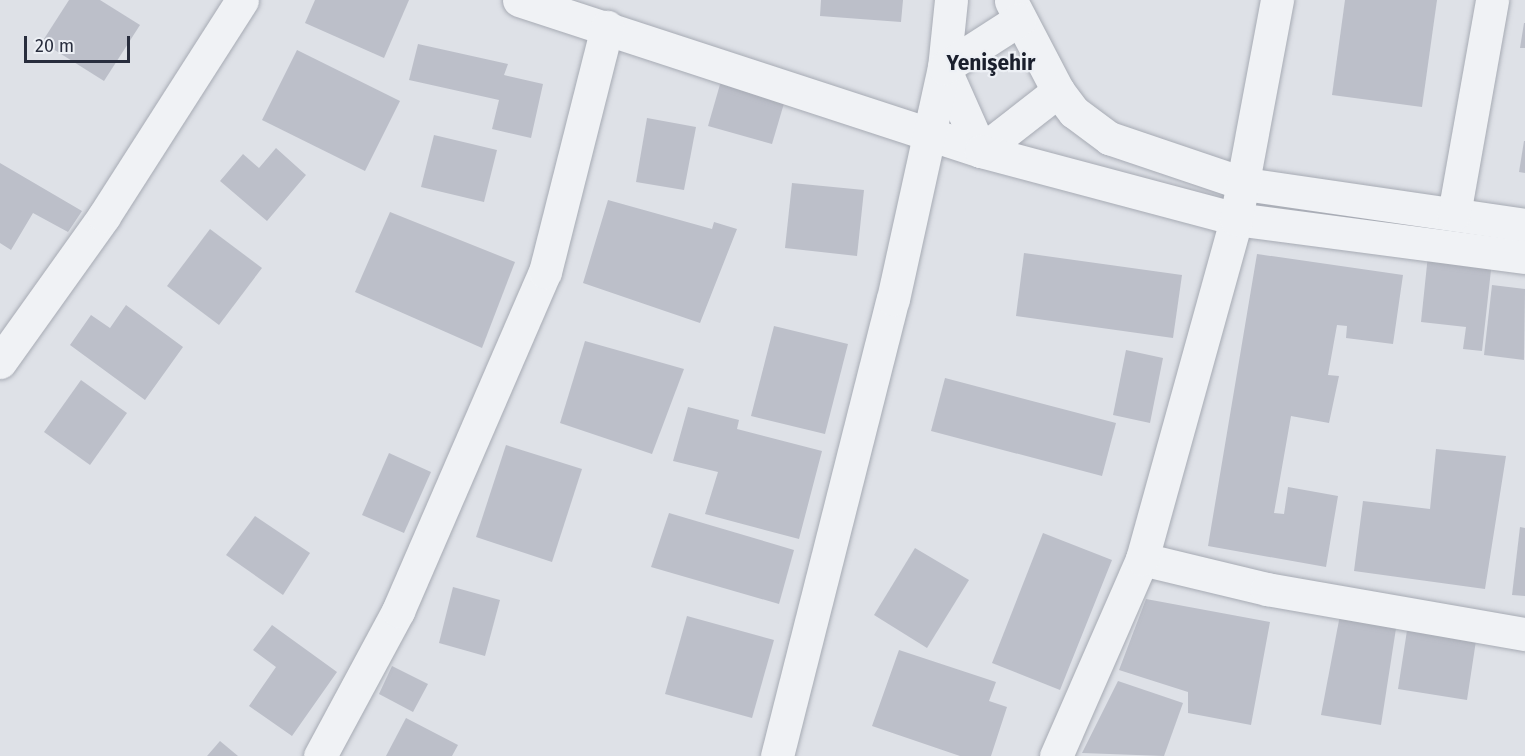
<!DOCTYPE html>
<meta charset="utf-8">
<style>
body{margin:0}
#map{position:relative;width:1525px;height:756px;overflow:hidden;background:#dee1e7;font-family:"Fira Sans",sans-serif}
div>[style]{position:absolute}
.building>*{inset:0;background:#bcbfc9}
.roads{filter:drop-shadow(0 0 2px #a7abb4) drop-shadow(0 0 2px #a7abb4)}
.minor>*{height:33px;margin:-16.5px;padding:0 16.5px;transform-origin:16.5px;border-radius:16.5px;background:#f0f2f5}
span{translate:-50% -50%;white-space:nowrap;text-align:center;line-height:1.15;-webkit-text-stroke:4.5px #edf0f5;paint-order:stroke}
.district-label{font-size:21px;color:#1a1f2d;font-weight:700}
.scale{position:absolute;left:24px;top:36px;width:106px;height:27px;box-sizing:border-box;border:3px solid #282d3d;border-top:0;padding-left:8px;font-size:18px;line-height:21px;white-space:nowrap;color:#282d3d;-webkit-text-stroke:4px #edf0f5;paint-order:stroke}
</style>
<div id="map">
<div class="building">
<i style="clip-path:polygon(69px 0,100px 0,140px 25px,104px 81px,42px 42px)"></i>
<i style="clip-path:polygon(315px 0,409px 0,384px 58px,305px 23px)"></i>
<i style="clip-path:polygon(821px 0,903px 0,901px 22px,820px 16px)"></i>
<i style="clip-path:polygon(1345px 0,1437px 0,1422px 107px,1332px 95px)"></i>
<i style="clip-path:polygon(1524px 23px,1525px 23px,1525px 48px,1520px 48px)"></i>
<i style="clip-path:polygon(418px 44px,508px 64px,504px 75px,543px 84px,531px 138px,492px 129px,499px 100px,409px 80px)"></i>
<i style="clip-path:polygon(297px 50px,400px 101px,365px 171px,262px 120px)"></i>
<i style="clip-path:polygon(721px 81px,785px 100px,772px 144px,708px 126px)"></i>
<i style="clip-path:polygon(647px 118px,696px 127px,684px 190px,636px 182px)"></i>
<i style="clip-path:polygon(434px 135px,497px 150px,484px 202px,421px 187px)"></i>
<i style="clip-path:polygon(1524px 141px,1525px 141px,1525px 173px,1519px 172px)"></i>
<i style="clip-path:polygon(276px 148px,306px 175px,267px 221px,220px 181px,243px 154px,259px 168px)"></i>
<i style="clip-path:polygon(0 163px,82px 211px,68px 232px,33px 213px,11px 250px,0 243px)"></i>
<i style="clip-path:polygon(792px 183px,864px 190px,857px 256px,785px 248px)"></i>
<i style="clip-path:polygon(608px 200px,712px 229px,714px 222px,737px 229px,700px 323px,583px 283px)"></i>
<i style="clip-path:polygon(390px 212px,515px 262px,482px 348px,355px 292px)"></i>
<i style="clip-path:polygon(210px 229px,262px 268px,219px 325px,167px 286px)"></i>
<i style="clip-path:polygon(1024px 253px,1182px 275px,1173px 338px,1016px 316px)"></i>
<i style="clip-path:polygon(1257px 254px,1403px 275px,1393px 344px,1346px 338px,1347px 326px,1337px 325px,1328px 375px,1339px 376px,1329px 423px,1291px 416px,1274px 513px,1284px 514px,1288px 487px,1338px 496px,1326px 567px,1208px 546px)"></i>
<i style="clip-path:polygon(1428px 255px,1492px 261px,1482px 351px,1463px 349px,1466px 327px,1421px 322px)"></i>
<i style="clip-path:polygon(1492px 285px,1525px 289px,1524px 360px,1484px 355px)"></i>
<i style="clip-path:polygon(126px 305px,183px 347px,145px 400px,70px 345px,91px 315px,110px 328px)"></i>
<i style="clip-path:polygon(774px 326px,848px 344px,825px 434px,751px 416px)"></i>
<i style="clip-path:polygon(585px 341px,684px 369px,652px 454px,560px 423px)"></i>
<i style="clip-path:polygon(1126px 350px,1163px 358px,1150px 423px,1113px 415px)"></i>
<i style="clip-path:polygon(945px 378px,1116px 423px,1102px 476px,931px 431px)"></i>
<i style="clip-path:polygon(81px 380px,127px 413px,90px 465px,44px 432px)"></i>
<i style="clip-path:polygon(688px 407px,739px 420px,737px 429px,822px 451px,799px 539px,705px 514px,718px 472px,673px 461px)"></i>
<i style="clip-path:polygon(506px 445px,582px 469px,552px 562px,476px 537px)"></i>
<i style="clip-path:polygon(1436px 449px,1506px 456px,1485px 589px,1354px 571px,1363px 501px,1430px 509px)"></i>
<i style="clip-path:polygon(389px 453px,431px 472px,404px 533px,362px 515px)"></i>
<i style="clip-path:polygon(669px 513px,794px 550px,779px 604px,651px 567px)"></i>
<i style="clip-path:polygon(255px 516px,310px 553px,283px 595px,226px 555px)"></i>
<i style="clip-path:polygon(1520px 527px,1525px 528px,1525px 596px,1512px 595px)"></i>
<i style="clip-path:polygon(1043px 533px,1112px 560px,1060px 690px,992px 663px)"></i>
<i style="clip-path:polygon(915px 548px,969px 580px,927px 648px,874px 615px)"></i>
<i style="clip-path:polygon(453px 587px,500px 600px,485px 656px,439px 643px)"></i>
<i style="clip-path:polygon(1146px 599px,1270px 622px,1251px 725px,1188px 713px,1188px 692px,1119px 670px)"></i>
<i style="clip-path:polygon(1340px 615px,1397px 622px,1381px 725px,1321px 715px)"></i>
<i style="clip-path:polygon(687px 616px,774px 640px,752px 718px,665px 694px)"></i>
<i style="clip-path:polygon(1408px 624px,1477px 634px,1467px 700px,1398px 689px)"></i>
<i style="clip-path:polygon(272px 625px,337px 672px,292px 736px,249px 706px,276px 667px,253px 650px)"></i>
<i style="clip-path:polygon(899px 650px,996px 682px,989px 701px,1007px 707px,991px 756px,960px 756px,872px 726px)"></i>
<i style="clip-path:polygon(392px 666px,428px 684px,413px 712px,379px 694px)"></i>
<i style="clip-path:polygon(1118px 681px,1183px 703px,1164px 756px,1082px 753px)"></i>
<i style="clip-path:polygon(406px 718px,458px 745px,452px 756px,386px 756px)"></i>
<i style="clip-path:polygon(220px 741px,238px 756px,207px 756px)"></i>
</div>
<div class="roads">
<div class="minor">
<i style="left:519px;top:0;width:486px;rotate:18.1deg"></i>
<i style="left:981px;top:151px;width:98px;rotate:-37.9deg"></i>
<i style="left:951px;top:0;width:68px;rotate:95.9deg"></i>
<i style="left:944px;top:68px;width:91px;rotate:66deg"></i>
<i style="left:981px;top:151px;width:264px;rotate:14.9deg"></i>
<i style="left:1236px;top:219px;width:291px;rotate:7.5deg"></i>
<i style="left:1011px;top:1px;width:102px;rotate:62.4deg"></i>
<i style="left:1058px;top:91px;width:26px;rotate:53deg"></i>
<i style="left:1074px;top:112px;width:44px;rotate:36.6deg"></i>
<i style="left:1109px;top:138px;width:144px;rotate:18.7deg"></i>
<i style="left:1245px;top:184px;width:283px;rotate:8.3deg"></i>
<i style="left:1454px;top:214px;width:217px;rotate:-79.9deg"></i>
<i style="left:0;top:362px;width:179px;rotate:-54.5deg"></i>
<i style="left:104px;top:216px;width:256px;rotate:-57.4deg"></i>
<i style="left:1142px;top:559px;width:129px;rotate:13.5deg"></i>
<i style="left:1267px;top:589px;width:262px;rotate:9.9deg"></i>
<i style="left:320px;top:756px;width:165px;rotate:-61.7deg"></i>
<i style="left:398px;top:611px;width:369px;rotate:-66.6deg"></i>
<i style="left:545px;top:272px;width:253px;rotate:-75.8deg"></i>
<i style="left:777px;top:756px;width:471px;rotate:-75.8deg"></i>
<i style="left:893px;top:299px;width:237px;rotate:-77.6deg"></i>
<i style="left:944px;top:68px;width:90px;rotate:-32.8deg"></i>
<i style="left:1056px;top:756px;width:215px;rotate:-66.4deg"></i>
<i style="left:1142px;top:559px;width:353px;rotate:-74.5deg"></i>
<i style="left:1236px;top:219px;width:223px;rotate:-79.4deg"></i>
</div>
</div>
<div class="district-label">
<span style="left:991px;top:63px">Yenişehir</span>
</div>
<div class="scale">20 m</div>
</div>
